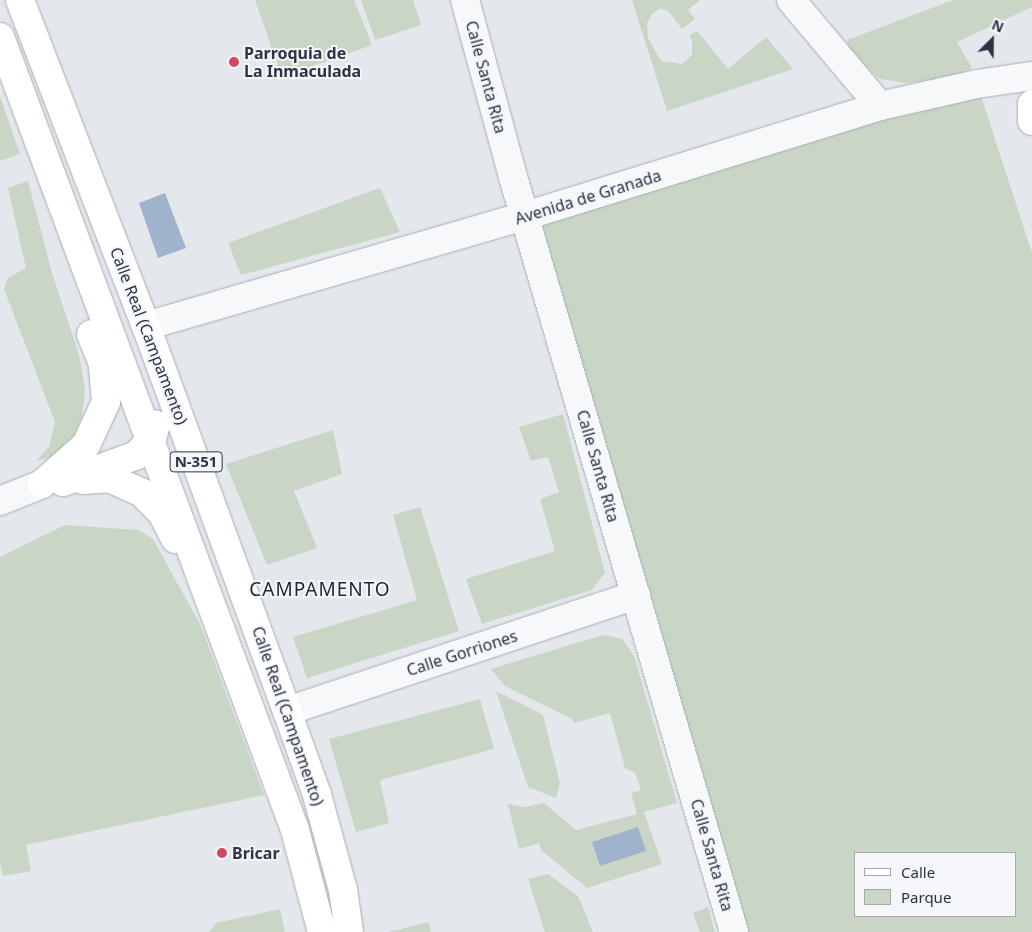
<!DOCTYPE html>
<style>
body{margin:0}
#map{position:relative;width:1032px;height:932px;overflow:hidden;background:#e4e7ec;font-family:"Noto Sans",sans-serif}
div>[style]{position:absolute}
.green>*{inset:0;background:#c9d6c5}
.water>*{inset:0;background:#9fb4cc}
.roads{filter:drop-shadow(0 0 1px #a9aeb7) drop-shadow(0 0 1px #a9aeb7)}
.street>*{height:28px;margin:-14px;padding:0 14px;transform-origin:14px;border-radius:14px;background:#f7f8fa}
.secondary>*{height:28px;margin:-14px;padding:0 14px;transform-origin:14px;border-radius:14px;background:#fff}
.highway>*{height:28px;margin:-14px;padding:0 14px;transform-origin:14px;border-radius:14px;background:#fff}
.dots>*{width:14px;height:14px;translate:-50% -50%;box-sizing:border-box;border:2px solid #f4f6f9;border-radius:50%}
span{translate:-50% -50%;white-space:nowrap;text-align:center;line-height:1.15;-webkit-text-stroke:4px #f4f6f9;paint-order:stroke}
.shield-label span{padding:1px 4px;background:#f4f6f9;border:1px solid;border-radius:4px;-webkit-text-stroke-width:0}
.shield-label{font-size:15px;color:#2b3445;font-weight:700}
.poi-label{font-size:16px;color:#2b3445;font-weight:700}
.left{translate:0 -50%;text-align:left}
.street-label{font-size:16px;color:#2b3445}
.quarter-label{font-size:19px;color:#1d2536;letter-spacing:1px}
.legend{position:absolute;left:854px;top:852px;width:162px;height:65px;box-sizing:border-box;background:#f4f6f9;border:1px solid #a4a8b1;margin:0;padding:6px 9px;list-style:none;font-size:15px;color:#2b3445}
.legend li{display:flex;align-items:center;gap:10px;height:25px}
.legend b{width:25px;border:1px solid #a4a8b1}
.north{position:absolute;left:967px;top:15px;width:50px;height:50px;-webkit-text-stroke:4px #f4f6f9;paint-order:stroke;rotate:23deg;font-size:14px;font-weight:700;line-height:20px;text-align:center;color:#2b3445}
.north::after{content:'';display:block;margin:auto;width:18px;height:22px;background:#2b3445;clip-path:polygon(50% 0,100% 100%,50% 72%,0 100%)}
</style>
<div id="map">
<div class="green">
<i style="clip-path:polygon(255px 0,354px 0,372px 45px,282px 77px)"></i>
<i style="clip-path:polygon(361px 0,413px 0,421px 25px,375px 40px)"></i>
<i style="clip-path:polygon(632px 0,700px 0,688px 10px,695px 19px,682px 29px,668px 11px,661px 8px,652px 14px,647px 23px,648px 38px,661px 61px,682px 64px,692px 55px,692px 40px,689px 35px,697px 31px,728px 69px,766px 37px,793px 69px,667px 111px)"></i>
<i style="clip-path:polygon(953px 0,1032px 0,1032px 7px,957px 42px,972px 68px,948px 78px,906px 83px,880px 79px,849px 52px,847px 40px)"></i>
<i style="clip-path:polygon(evenodd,977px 84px,1032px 253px,1032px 932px,734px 932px,525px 216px,977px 84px,856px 853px,1016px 853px,1016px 916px,856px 916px,856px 853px)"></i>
<i style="clip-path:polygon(0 96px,20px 154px,0 161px)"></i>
<i style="clip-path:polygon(28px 181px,52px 273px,79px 355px,85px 389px,82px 417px,73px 440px,51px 457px,36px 461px,49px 447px,55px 422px,4px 289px,8px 278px,26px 268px,8px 188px)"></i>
<i style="clip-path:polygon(380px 188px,400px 232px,241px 275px,228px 243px)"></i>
<i style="clip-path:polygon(563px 414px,605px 573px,592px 590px,482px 624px,466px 579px,555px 551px,540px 499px,559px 492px,548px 457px,531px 461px,519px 427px)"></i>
<i style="clip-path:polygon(333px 430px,342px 474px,294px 491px,317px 548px,267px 565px,226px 464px)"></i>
<i style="clip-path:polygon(420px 507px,459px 631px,307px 678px,293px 637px,417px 600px,393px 515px)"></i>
<i style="clip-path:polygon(65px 525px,139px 530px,153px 539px,201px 626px,264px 795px,26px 845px,31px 871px,3px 876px,0 863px,0 557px)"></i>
<i style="clip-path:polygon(603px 635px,622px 639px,634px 656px,677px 803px,644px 812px,662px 864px,587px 888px,541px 850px,539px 843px,519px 849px,508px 804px,525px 807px,544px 803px,576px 830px,637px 814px,631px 793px,641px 790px,635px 773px,625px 768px,610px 713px,574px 723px,572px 719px,505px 686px,491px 669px)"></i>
<i style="clip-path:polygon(496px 691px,543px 715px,560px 783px,556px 798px,528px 787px)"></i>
<i style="clip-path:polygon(480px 699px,494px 749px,380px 780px,389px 823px,356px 832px,329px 739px)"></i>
<i style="clip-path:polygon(548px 874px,578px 896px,593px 932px,545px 932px,528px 879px)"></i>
<i style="clip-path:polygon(708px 907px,715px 932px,700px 932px,693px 913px)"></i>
<i style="clip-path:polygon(280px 909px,285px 932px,209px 932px,216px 923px)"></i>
<i style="clip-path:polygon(429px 922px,431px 932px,388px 932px)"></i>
</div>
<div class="water">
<i style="clip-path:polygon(165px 193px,186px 248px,158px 258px,139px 203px)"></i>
<i style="clip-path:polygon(638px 827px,646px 851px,600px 866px,592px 842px)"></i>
</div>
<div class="roads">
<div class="street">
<i style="left:465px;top:0;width:183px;rotate:74.8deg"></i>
<i style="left:513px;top:177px;width:787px;rotate:73.68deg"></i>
<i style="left:791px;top:0;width:138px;rotate:50deg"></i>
<i style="left:146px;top:326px;width:395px;rotate:-16.2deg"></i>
<i style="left:525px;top:216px;width:372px;rotate:-17.2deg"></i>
<i style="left:880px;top:106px;width:99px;rotate:-12.8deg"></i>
<i style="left:977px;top:84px;width:56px;rotate:-8.3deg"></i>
<i style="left:0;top:501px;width:45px;rotate:-22deg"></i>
<i style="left:287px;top:711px;width:368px;rotate:-18.4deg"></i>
</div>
<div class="secondary">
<i style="left:1032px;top:104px;width:17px;rotate:90deg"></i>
</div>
<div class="highway">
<i style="left:20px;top:0;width:350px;rotate:68.9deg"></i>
<i style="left:146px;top:326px;width:410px;rotate:69.9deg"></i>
<i style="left:287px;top:711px;width:89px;rotate:70.3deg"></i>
<i style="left:317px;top:795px;width:98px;rotate:74.7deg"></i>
<i style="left:343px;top:890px;width:42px;rotate:81.9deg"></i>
<i style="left:0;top:37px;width:846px;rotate:69.59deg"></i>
<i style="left:295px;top:830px;width:106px;rotate:75.2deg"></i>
<i style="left:83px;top:480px;width:26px;rotate:-4deg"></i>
<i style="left:109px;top:478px;width:36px;rotate:24deg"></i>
<i style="left:142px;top:493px;width:28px;rotate:45deg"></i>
<i style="left:162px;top:513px;width:29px;rotate:63deg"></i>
<i style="left:63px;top:482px;width:79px;rotate:-20deg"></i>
<i style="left:137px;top:455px;width:23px;rotate:-49deg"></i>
<i style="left:152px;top:438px;width:14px;rotate:-73deg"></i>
<i style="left:42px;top:484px;width:59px;rotate:-41.6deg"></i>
<i style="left:86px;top:445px;width:47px;rotate:-65.1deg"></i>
<i style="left:106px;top:402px;width:38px;rotate:-95deg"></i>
<i style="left:103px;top:364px;width:32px;rotate:-112deg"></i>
</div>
</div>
<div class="dots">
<i style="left:234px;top:62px;background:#d1495b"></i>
<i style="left:222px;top:853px;background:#d1495b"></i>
</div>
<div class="shield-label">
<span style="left:196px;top:462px">N-351</span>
</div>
<div class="poi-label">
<span class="left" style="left:244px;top:62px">Parroquia de<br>La Inmaculada</span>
<span class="left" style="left:232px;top:853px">Bricar</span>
</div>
<div class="street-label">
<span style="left:486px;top:77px;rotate:75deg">Calle Santa Rita</span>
<span style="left:588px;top:197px;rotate:-17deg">Avenida de Granada</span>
<span style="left:149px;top:336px;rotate:69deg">Calle Real (Campamento)</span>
<span style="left:598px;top:466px;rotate:74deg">Calle Santa Rita</span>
<span style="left:462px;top:653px;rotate:-18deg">Calle Gorriones</span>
<span style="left:288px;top:716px;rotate:71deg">Calle Real (Campamento)</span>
<span style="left:712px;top:855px;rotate:74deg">Calle Santa Rita</span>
</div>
<div class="quarter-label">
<span style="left:320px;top:590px">CAMPAMENTO</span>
</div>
<ul class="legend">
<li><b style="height:6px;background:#fff"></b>Calle</li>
<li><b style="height:14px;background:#c9d6c5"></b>Parque</li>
</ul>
<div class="north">N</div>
</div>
